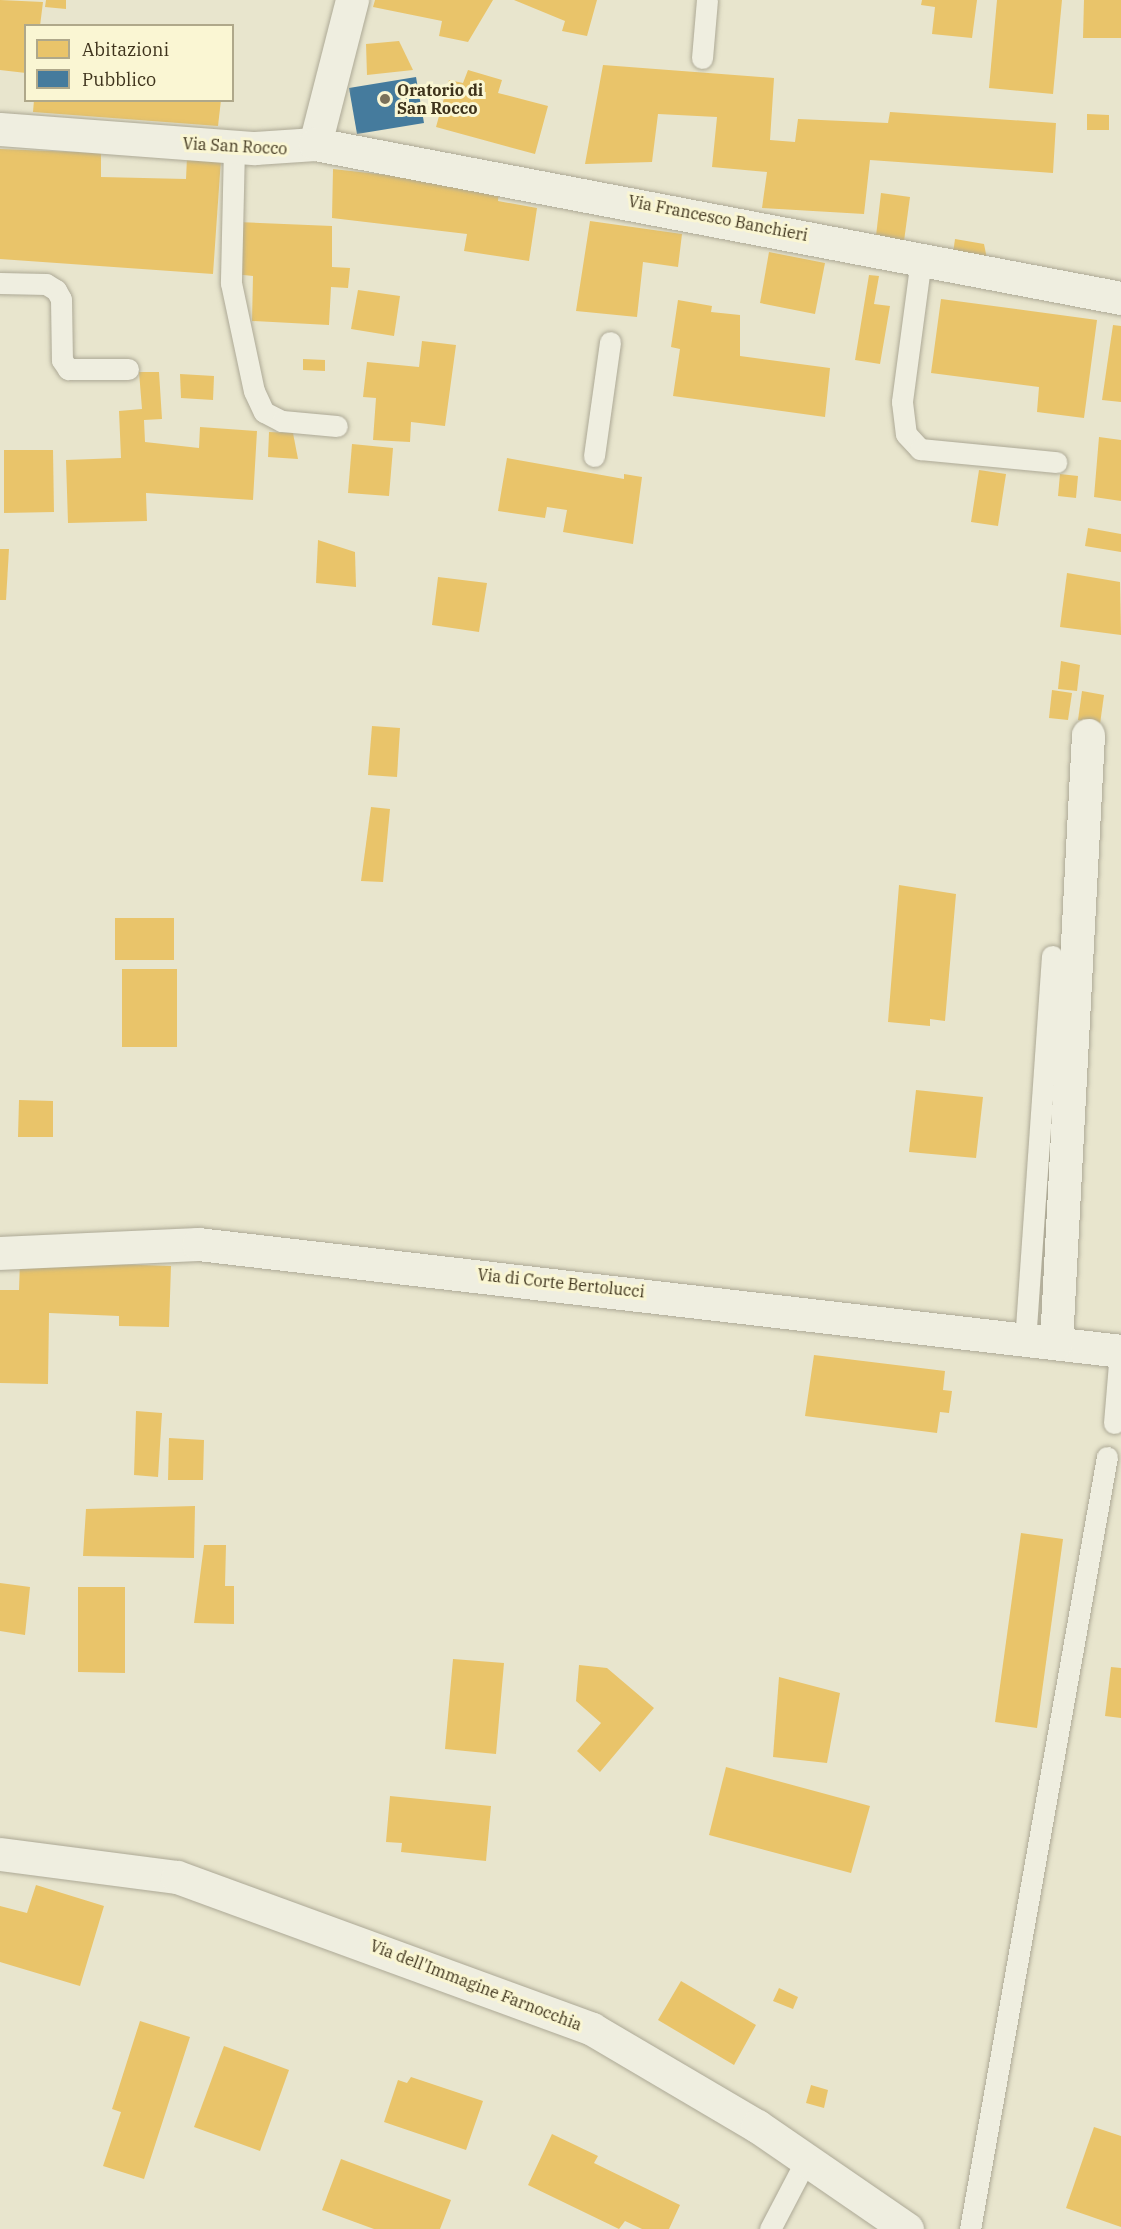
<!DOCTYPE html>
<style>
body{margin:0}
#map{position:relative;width:1121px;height:2229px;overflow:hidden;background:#e8e5cd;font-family:"IBM Plex Serif",serif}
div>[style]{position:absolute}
.homes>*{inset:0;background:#e9c46a}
.public>*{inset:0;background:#457b9d}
.roads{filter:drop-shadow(0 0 2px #ada996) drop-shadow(0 0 2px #ada996)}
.service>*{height:21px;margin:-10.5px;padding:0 10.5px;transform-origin:10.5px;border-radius:10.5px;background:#efeee0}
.minor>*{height:33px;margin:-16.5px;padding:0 16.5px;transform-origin:16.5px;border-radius:16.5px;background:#efeee0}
.dots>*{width:16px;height:16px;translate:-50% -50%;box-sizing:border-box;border:3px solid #faf6d3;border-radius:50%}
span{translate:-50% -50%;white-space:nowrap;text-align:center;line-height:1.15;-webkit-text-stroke:6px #faf6d3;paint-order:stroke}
.poi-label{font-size:16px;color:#3e331c;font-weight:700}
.left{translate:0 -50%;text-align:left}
.street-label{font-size:16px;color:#3e331c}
.legend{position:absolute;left:24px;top:24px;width:210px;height:78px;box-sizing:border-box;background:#faf6d3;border:2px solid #afa88a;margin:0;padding:8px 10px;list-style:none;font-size:18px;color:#3e331c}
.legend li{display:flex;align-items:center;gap:12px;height:30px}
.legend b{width:30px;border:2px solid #afa88a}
</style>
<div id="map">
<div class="homes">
<i style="clip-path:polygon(0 0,43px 2px,40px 26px,26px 26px,26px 73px,0 70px)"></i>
<i style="clip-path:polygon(46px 0,66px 0,66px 9px,45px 7px)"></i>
<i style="clip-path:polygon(375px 0,493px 0,468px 42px,439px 36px,442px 21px,373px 7px)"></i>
<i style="clip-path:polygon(514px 0,597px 0,587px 36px,562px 31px,565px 21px)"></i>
<i style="clip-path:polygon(922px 0,977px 0,972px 38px,932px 34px,935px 7px,921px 5px)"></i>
<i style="clip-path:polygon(997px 0,1062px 0,1053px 94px,989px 88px)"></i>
<i style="clip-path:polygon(1084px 0,1121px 0,1121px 38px,1083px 38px)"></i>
<i style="clip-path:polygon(399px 41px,413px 70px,367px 75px,366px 44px)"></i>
<i style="clip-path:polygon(603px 65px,774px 78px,770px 140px,795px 142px,798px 119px,888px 123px,890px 112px,1056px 123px,1053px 173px,870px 160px,864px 214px,762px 208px,767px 172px,712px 167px,717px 117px,658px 114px,652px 162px,585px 164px)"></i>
<i style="clip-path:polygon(468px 70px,502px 80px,498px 93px,548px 106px,535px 154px,436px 127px,449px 80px,463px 83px)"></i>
<i style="clip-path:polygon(34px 100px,221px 100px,218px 126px,33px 112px)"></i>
<i style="clip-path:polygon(1087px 114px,1109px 115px,1109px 130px,1087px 130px)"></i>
<i style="clip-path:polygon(0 149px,101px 153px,101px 177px,186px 179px,187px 157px,221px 159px,213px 274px,0 259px)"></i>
<i style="clip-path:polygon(333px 169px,476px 185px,499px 190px,498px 201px,537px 208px,529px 261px,464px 251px,467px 234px,332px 218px)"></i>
<i style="clip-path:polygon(881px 193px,910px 197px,904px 241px,876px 236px)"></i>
<i style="clip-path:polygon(590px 221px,682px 234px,678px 267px,643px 262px,637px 317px,576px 311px)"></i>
<i style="clip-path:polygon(237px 222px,332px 226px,332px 267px,350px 268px,348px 288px,331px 287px,329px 325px,252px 321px,253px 276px,234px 274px)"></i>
<i style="clip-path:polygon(955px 239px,984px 244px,987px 259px,953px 254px)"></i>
<i style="clip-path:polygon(769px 252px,825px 263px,815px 314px,760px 303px)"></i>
<i style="clip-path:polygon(869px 275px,879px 276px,874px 304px,890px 306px,880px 364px,855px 360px)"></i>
<i style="clip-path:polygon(358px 290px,400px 296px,394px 336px,351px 329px)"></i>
<i style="clip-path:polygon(941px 299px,1097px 320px,1084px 418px,1037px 412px,1039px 387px,931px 373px)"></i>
<i style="clip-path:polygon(678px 300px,712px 306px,711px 312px,740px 315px,740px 356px,830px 368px,825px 417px,673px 396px,680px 349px,671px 347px)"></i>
<i style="clip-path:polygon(1113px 325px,1121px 326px,1121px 402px,1102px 400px)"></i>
<i style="clip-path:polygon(422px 341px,456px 345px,445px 426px,411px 422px,410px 442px,373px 440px,376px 398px,363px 397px,367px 362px,419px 367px)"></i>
<i style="clip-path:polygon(303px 359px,325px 360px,325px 371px,303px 370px)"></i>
<i style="clip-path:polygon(139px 372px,159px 372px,162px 419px,144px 420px,145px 442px,199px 448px,200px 427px,257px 431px,253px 500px,146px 493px,147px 521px,68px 523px,66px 460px,121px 458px,119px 411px,142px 409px)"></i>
<i style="clip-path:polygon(180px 374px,214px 376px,213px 400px,181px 398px)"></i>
<i style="clip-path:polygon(269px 432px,293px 433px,298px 459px,268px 457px)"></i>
<i style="clip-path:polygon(1099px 437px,1121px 440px,1121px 501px,1094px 497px)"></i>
<i style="clip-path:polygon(352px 444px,393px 448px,389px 496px,348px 493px)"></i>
<i style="clip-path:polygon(4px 450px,53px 450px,54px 512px,4px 513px)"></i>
<i style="clip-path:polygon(507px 458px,624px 479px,624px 474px,642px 477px,633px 544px,563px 532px,567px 510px,547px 507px,545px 518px,498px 511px)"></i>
<i style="clip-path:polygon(979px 470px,1006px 474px,998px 526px,971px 522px)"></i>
<i style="clip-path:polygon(1060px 474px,1078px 476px,1076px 498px,1058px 496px)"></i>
<i style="clip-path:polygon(1088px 528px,1121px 534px,1121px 552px,1085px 546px)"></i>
<i style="clip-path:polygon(318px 540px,355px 552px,356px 587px,316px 583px)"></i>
<i style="clip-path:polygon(0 549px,9px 549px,6px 600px,0 600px)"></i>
<i style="clip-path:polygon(1067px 573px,1120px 582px,1121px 635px,1060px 627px)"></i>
<i style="clip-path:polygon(438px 577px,487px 583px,479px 632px,432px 625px)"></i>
<i style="clip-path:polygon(1061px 661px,1080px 665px,1077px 691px,1058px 689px)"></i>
<i style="clip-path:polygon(1052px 690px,1072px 693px,1068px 720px,1049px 718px)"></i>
<i style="clip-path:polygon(1082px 691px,1104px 695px,1100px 724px,1078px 720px)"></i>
<i style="clip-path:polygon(372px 726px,400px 728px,397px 777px,368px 775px)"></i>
<i style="clip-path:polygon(371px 807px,390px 809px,383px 882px,361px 881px)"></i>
<i style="clip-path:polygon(899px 885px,956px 894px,945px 1021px,930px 1019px,930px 1026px,888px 1022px)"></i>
<i style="clip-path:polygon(115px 918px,174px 918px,174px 960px,115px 960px)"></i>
<i style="clip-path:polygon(122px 969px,177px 969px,177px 1047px,122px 1047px)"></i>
<i style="clip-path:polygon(916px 1090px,983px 1097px,976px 1158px,909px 1152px)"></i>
<i style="clip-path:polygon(19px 1100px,53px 1101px,53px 1137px,18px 1137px)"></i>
<i style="clip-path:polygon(20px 1261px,171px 1266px,169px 1327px,119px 1326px,119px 1316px,49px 1313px,48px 1384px,0 1383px,0 1290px,19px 1290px)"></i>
<i style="clip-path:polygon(814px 1355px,945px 1371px,943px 1390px,952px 1391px,949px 1413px,940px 1412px,937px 1433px,805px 1416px)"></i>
<i style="clip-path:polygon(136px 1411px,162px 1413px,158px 1477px,134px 1475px)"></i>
<i style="clip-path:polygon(169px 1438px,204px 1440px,203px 1480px,168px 1480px)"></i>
<i style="clip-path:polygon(195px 1506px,194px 1558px,83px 1556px,86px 1509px)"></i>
<i style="clip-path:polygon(1021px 1533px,1063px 1539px,1037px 1728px,995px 1722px)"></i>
<i style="clip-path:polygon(204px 1545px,226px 1545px,225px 1586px,234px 1586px,234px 1624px,194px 1623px)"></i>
<i style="clip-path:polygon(0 1583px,30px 1587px,25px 1635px,0 1631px)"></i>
<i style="clip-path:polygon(78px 1587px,125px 1587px,125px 1673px,78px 1672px)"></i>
<i style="clip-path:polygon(453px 1659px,504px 1663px,496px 1754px,445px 1749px)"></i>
<i style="clip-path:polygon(579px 1665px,607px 1668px,654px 1708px,600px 1772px,577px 1751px,601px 1723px,576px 1701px)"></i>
<i style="clip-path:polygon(1111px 1667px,1121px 1668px,1121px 1718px,1105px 1716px)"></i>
<i style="clip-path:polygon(779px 1677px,840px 1693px,827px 1763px,773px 1757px)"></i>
<i style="clip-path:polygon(726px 1767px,870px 1806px,851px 1873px,709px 1835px)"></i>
<i style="clip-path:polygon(390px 1796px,491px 1806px,486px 1861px,401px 1852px,402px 1843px,386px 1842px)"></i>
<i style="clip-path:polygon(36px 1885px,104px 1906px,80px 1986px,0 1962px,0 1906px,27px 1913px)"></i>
<i style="clip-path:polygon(681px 1981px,756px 2025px,734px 2065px,658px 2020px)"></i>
<i style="clip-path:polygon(779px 1988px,798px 1997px,793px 2009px,773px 2001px)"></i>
<i style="clip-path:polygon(140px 2021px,190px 2037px,144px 2179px,103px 2166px,121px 2112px,112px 2109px)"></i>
<i style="clip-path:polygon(224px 2046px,289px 2070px,260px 2151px,194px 2127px)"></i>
<i style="clip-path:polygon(411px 2077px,483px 2101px,466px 2150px,384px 2122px,398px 2080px,407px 2083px)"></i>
<i style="clip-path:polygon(811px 2085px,828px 2090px,824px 2108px,806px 2103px)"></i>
<i style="clip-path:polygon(1094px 2127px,1121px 2136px,1121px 2227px,1066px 2208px)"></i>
<i style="clip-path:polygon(552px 2134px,598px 2156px,594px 2163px,680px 2205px,669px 2229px,642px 2229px,625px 2221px,619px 2229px,528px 2185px)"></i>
<i style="clip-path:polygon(341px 2159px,451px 2200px,440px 2229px,374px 2229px,322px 2210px)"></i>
</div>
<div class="public">
<i style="clip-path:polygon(416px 77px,424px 123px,357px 134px,349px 88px)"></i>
</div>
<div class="roads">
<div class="service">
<i style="left:702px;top:58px;width:58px;rotate:-85.1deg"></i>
<i style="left:234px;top:147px;width:136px;rotate:91.3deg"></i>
<i style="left:231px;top:283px;width:110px;rotate:78deg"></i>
<i style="left:254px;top:391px;width:23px;rotate:65deg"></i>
<i style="left:264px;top:412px;width:20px;rotate:27deg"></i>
<i style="left:282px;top:421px;width:55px;rotate:5.2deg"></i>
<i style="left:921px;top:259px;width:144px;rotate:97.6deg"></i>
<i style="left:902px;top:402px;width:32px;rotate:83deg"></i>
<i style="left:906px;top:434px;width:21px;rotate:47deg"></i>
<i style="left:920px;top:449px;width:137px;rotate:5.5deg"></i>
<i style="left:0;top:283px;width:46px;rotate:1.2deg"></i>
<i style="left:46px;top:284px;width:12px;rotate:31deg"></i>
<i style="left:56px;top:290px;width:10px;rotate:61deg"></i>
<i style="left:61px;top:299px;width:61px;rotate:89.1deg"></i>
<i style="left:62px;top:360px;width:11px;rotate:56deg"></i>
<i style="left:68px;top:369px;width:60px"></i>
<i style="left:594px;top:456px;width:115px;rotate:-82deg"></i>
<i style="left:1025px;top:1342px;width:387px;rotate:-86deg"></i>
<i style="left:1114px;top:1423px;width:72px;rotate:-85.2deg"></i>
<i style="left:770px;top:2229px;width:78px;rotate:-62.4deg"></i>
<i style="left:970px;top:2229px;width:784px;rotate:-79.94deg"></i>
</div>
<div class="minor">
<i style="left:0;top:129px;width:256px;rotate:4.3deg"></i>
<i style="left:255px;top:148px;width:60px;rotate:-3.8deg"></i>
<i style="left:315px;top:144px;width:149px;rotate:-75.6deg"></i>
<i style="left:315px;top:144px;width:821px;rotate:10.82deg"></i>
<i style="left:0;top:1253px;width:198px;rotate:-2.6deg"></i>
<i style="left:198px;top:1244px;width:929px;rotate:6.61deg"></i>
<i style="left:1056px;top:1343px;width:609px;rotate:-86.99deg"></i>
<i style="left:0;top:1854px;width:178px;rotate:7.4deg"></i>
<i style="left:177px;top:1877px;width:442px;rotate:20.1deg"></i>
<i style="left:592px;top:2029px;width:191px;rotate:30.5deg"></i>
<i style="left:757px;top:2126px;width:182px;rotate:34.5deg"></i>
</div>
</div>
<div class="dots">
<i style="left:385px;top:99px;background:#7a715a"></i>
</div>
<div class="poi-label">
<span class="left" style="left:397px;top:99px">Oratorio di<br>San Rocco</span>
</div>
<div class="street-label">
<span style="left:235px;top:146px;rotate:3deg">Via San Rocco</span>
<span style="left:718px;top:218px;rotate:11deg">Via Francesco Banchieri</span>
<span style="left:561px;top:1283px;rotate:6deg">Via di Corte Bertolucci</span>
<span style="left:476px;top:1985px;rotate:21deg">Via dell'Immagine Farnocchia</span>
</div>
<ul class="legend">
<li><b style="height:16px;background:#e9c46a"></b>Abitazioni</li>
<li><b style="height:16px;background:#457b9d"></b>Pubblico</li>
</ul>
</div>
